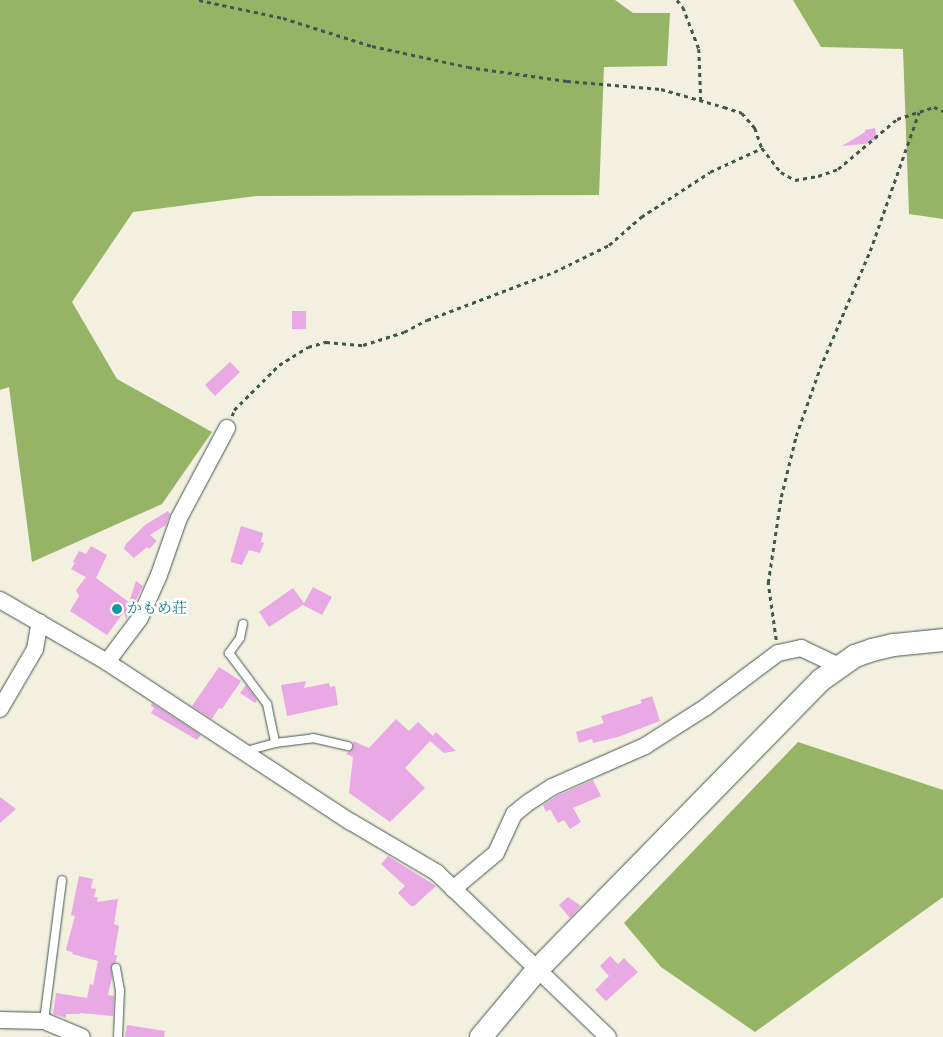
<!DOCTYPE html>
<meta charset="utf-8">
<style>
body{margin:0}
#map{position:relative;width:943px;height:1037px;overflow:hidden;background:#f3f0df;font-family:"IM FELL French Canon","Noto Serif JP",serif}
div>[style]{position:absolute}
.forest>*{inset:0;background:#96b466}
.building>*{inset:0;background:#e9a9e4}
.path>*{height:2.5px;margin-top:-1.25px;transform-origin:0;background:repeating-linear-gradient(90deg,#3f584e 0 4px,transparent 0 8px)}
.roads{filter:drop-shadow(0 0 1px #3f584e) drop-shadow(0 0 1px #3f584e)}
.lane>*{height:8px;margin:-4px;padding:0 4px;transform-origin:4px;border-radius:4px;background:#fff}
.street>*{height:16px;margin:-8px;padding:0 8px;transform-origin:8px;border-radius:8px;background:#fff}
.secondary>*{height:22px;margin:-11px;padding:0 11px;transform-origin:11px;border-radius:11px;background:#fff}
.dots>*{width:14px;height:14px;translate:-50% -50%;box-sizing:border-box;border:2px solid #fff;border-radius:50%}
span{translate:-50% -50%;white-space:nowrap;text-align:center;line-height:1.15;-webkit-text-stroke:5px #fff;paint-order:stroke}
.culture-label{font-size:15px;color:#0d838f}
.left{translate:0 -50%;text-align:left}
</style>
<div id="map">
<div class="forest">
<i style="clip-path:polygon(0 0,615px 0,633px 13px,670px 13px,667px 66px,604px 67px,599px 195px,256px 196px,133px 212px,72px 302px,117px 379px,212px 432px,162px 504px,32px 562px,9px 387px,0 390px)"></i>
<i style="clip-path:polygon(793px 0,943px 0,943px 219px,909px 214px,903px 49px,821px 47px)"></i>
<i style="clip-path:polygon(798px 742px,943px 790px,943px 897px,755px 1032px,661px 967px,624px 923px)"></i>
</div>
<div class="building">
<i style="clip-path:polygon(875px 128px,877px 140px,872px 140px,873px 143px,842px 146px,865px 132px,865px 130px)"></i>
<i style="clip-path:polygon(292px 311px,306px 311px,306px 329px,292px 329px)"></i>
<i style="clip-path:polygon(230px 362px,240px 372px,215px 396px,205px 385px)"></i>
<i style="clip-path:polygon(168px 511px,170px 514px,166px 525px,150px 535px,157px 541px,149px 549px,147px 547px,134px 558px,124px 549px,126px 544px,145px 525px)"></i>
<i style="clip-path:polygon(241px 526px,263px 533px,261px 542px,264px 543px,260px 553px,249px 550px,242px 565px,231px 562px,231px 559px)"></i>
<i style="clip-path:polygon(91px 546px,107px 555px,96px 578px,129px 602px,136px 581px,143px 586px,126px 619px,124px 612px,107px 635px,70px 611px,79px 596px,76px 590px,86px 577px,71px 569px,75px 563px,73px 562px,79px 551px,86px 554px)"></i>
<i style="clip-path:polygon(313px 587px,332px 597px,322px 615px,303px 605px,269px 627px,259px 612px,293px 588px,304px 603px)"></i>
<i style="clip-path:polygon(219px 667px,241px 681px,222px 709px,219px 708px,212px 719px,192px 706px)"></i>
<i style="clip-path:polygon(306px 681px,304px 688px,329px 683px,330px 687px,335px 686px,338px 705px,287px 716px,281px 685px)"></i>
<i style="clip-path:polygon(246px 685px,257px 700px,255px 703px,240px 693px)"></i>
<i style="clip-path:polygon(652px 696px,660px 721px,618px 737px,593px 743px,592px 739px,579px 743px,576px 732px,604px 723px,601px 716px,642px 703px,640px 700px)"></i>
<i style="clip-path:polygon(152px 703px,201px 735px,197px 740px,151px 713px,154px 708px,151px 706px)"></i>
<i style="clip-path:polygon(396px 719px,409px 731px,418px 722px,433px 736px,436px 732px,456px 751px,444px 753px,430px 741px,405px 768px,425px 788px,390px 822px,349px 793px,353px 757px,346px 754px,353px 748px,353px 741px,369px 748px)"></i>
<i style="clip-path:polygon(593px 780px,601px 796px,573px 808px,581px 822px,570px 829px,564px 820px,558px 823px,550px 809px,546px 812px,543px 805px,557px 796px)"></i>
<i style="clip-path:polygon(0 797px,16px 809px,0 823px)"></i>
<i style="clip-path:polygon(388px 856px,436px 886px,414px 906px,411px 906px,398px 893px,405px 886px,381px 864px)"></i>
<i style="clip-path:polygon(79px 876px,93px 879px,91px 888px,96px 889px,94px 897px,98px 897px,97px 902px,118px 899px,114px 924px,119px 926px,114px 955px,117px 955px,116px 962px,111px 967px,112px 977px,108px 995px,114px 996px,113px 1016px,80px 1013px,79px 1014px,66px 1014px,66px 1018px,53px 1014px,56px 993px,87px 998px,90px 984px,93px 985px,98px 961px,72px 954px,73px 952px,67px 951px,66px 949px,75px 916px,71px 915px)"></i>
<i style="clip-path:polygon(568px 897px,581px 906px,570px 918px,559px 905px)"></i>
<i style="clip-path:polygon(610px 956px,618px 964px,624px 958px,638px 972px,606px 1001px,595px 990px,609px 976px,600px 966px)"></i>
<i style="clip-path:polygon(127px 1025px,165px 1031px,164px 1037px,125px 1037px)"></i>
</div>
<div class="path">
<i style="left:199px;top:0;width:86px;rotate:12.1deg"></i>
<i style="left:283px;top:18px;width:93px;rotate:17.5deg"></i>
<i style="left:372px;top:46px;width:98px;rotate:12.3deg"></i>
<i style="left:468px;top:67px;width:100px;rotate:8deg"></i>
<i style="left:567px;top:81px;width:94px;rotate:4.9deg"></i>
<i style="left:661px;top:89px;width:66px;rotate:15.9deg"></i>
<i style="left:724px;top:107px;width:19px;rotate:18deg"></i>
<i style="left:742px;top:113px;width:20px;rotate:49deg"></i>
<i style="left:755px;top:128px;width:21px;rotate:71deg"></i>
<i style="left:762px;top:148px;width:31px;rotate:52deg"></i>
<i style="left:781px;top:172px;width:16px;rotate:30deg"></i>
<i style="left:795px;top:180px;width:23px;rotate:-10deg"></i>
<i style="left:818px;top:176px;width:21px;rotate:-19deg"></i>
<i style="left:838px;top:169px;width:77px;rotate:-40.3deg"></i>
<i style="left:897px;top:119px;width:39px;rotate:-18deg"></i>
<i style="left:934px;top:107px;width:10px;rotate:24deg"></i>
<i style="left:677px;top:0;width:9px;rotate:49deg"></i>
<i style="left:683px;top:7px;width:45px;rotate:69.1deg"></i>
<i style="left:699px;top:49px;width:51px;rotate:87.8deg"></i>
<i style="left:232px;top:416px;width:6px;rotate:-72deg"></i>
<i style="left:234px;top:410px;width:64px;rotate:-45deg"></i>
<i style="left:279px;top:365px;width:34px;rotate:-32deg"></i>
<i style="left:308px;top:347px;width:19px;rotate:-16deg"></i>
<i style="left:326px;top:342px;width:37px;rotate:5deg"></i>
<i style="left:363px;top:345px;width:43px;rotate:-17.6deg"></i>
<i style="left:404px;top:332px;width:26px;rotate:-28deg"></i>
<i style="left:427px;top:320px;width:136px;rotate:-20.7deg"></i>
<i style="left:554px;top:272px;width:61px;rotate:-26.1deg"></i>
<i style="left:609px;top:245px;width:43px;rotate:-41.2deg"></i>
<i style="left:641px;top:217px;width:82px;rotate:-33.1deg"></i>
<i style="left:710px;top:172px;width:57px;rotate:-24.8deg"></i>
<i style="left:776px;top:640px;width:58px;rotate:-98deg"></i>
<i style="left:768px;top:583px;width:87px;rotate:-81.4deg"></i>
<i style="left:781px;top:497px;width:63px;rotate:-76.2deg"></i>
<i style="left:796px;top:436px;width:72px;rotate:-70.6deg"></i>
<i style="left:820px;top:368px;width:127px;rotate:-66.9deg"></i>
<i style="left:870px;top:251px;width:147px;rotate:-70.6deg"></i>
</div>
<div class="roads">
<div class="lane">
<i style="left:243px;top:624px;width:14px;rotate:102deg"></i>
<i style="left:240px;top:638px;width:19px;rotate:126deg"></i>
<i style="left:229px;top:653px;width:64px;rotate:53.3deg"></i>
<i style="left:267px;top:704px;width:40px;rotate:78deg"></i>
<i style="left:246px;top:751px;width:30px;rotate:-15deg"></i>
<i style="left:275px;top:743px;width:38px;rotate:-7deg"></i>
<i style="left:313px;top:738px;width:36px;rotate:13deg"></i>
<i style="left:116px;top:968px;width:22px;rotate:80deg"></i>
<i style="left:120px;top:990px;width:47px;rotate:92.4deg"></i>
<i style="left:44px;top:1021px;width:142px;rotate:-82.7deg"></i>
</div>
<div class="street">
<i style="left:0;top:600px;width:124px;rotate:30.1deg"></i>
<i style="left:107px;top:662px;width:292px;rotate:33.3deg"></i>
<i style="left:351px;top:822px;width:99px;rotate:30.5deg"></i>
<i style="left:436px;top:872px;width:238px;rotate:43.8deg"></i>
<i style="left:107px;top:662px;width:55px;rotate:-53.1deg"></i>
<i style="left:140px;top:618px;width:47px;rotate:-66.2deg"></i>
<i style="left:159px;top:575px;width:60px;rotate:-70.7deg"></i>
<i style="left:179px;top:518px;width:102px;rotate:-61.9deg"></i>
<i style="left:0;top:709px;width:69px;rotate:-59.7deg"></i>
<i style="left:35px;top:649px;width:27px;rotate:-80deg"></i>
<i style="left:453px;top:889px;width:56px;rotate:-39.9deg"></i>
<i style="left:496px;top:853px;width:43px;rotate:-65.2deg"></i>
<i style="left:514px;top:814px;width:19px;rotate:-39deg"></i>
<i style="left:529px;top:802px;width:27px;rotate:-33deg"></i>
<i style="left:552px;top:787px;width:102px;rotate:-23.8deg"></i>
<i style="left:645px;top:746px;width:72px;rotate:-32.6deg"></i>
<i style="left:706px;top:707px;width:90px;rotate:-36.9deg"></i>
<i style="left:778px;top:653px;width:24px;rotate:-12deg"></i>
<i style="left:801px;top:648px;width:42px;rotate:25.3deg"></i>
<i style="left:0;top:1020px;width:44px;rotate:1.3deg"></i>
<i style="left:44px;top:1021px;width:41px;rotate:22.8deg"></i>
</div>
<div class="secondary">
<i style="left:481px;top:1037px;width:87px;rotate:-50.1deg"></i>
<i style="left:537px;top:970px;width:406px;rotate:-45.6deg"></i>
<i style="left:821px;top:680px;width:42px;rotate:-35.2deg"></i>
<i style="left:855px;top:656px;width:18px;rotate:-19deg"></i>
<i style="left:872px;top:650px;width:23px;rotate:-13deg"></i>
<i style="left:894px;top:645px;width:49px;rotate:-5.8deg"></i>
</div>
</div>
<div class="dots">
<i style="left:117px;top:609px;background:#0f9aa8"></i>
</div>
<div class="culture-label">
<span class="left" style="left:127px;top:609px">かもめ荘</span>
</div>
</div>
